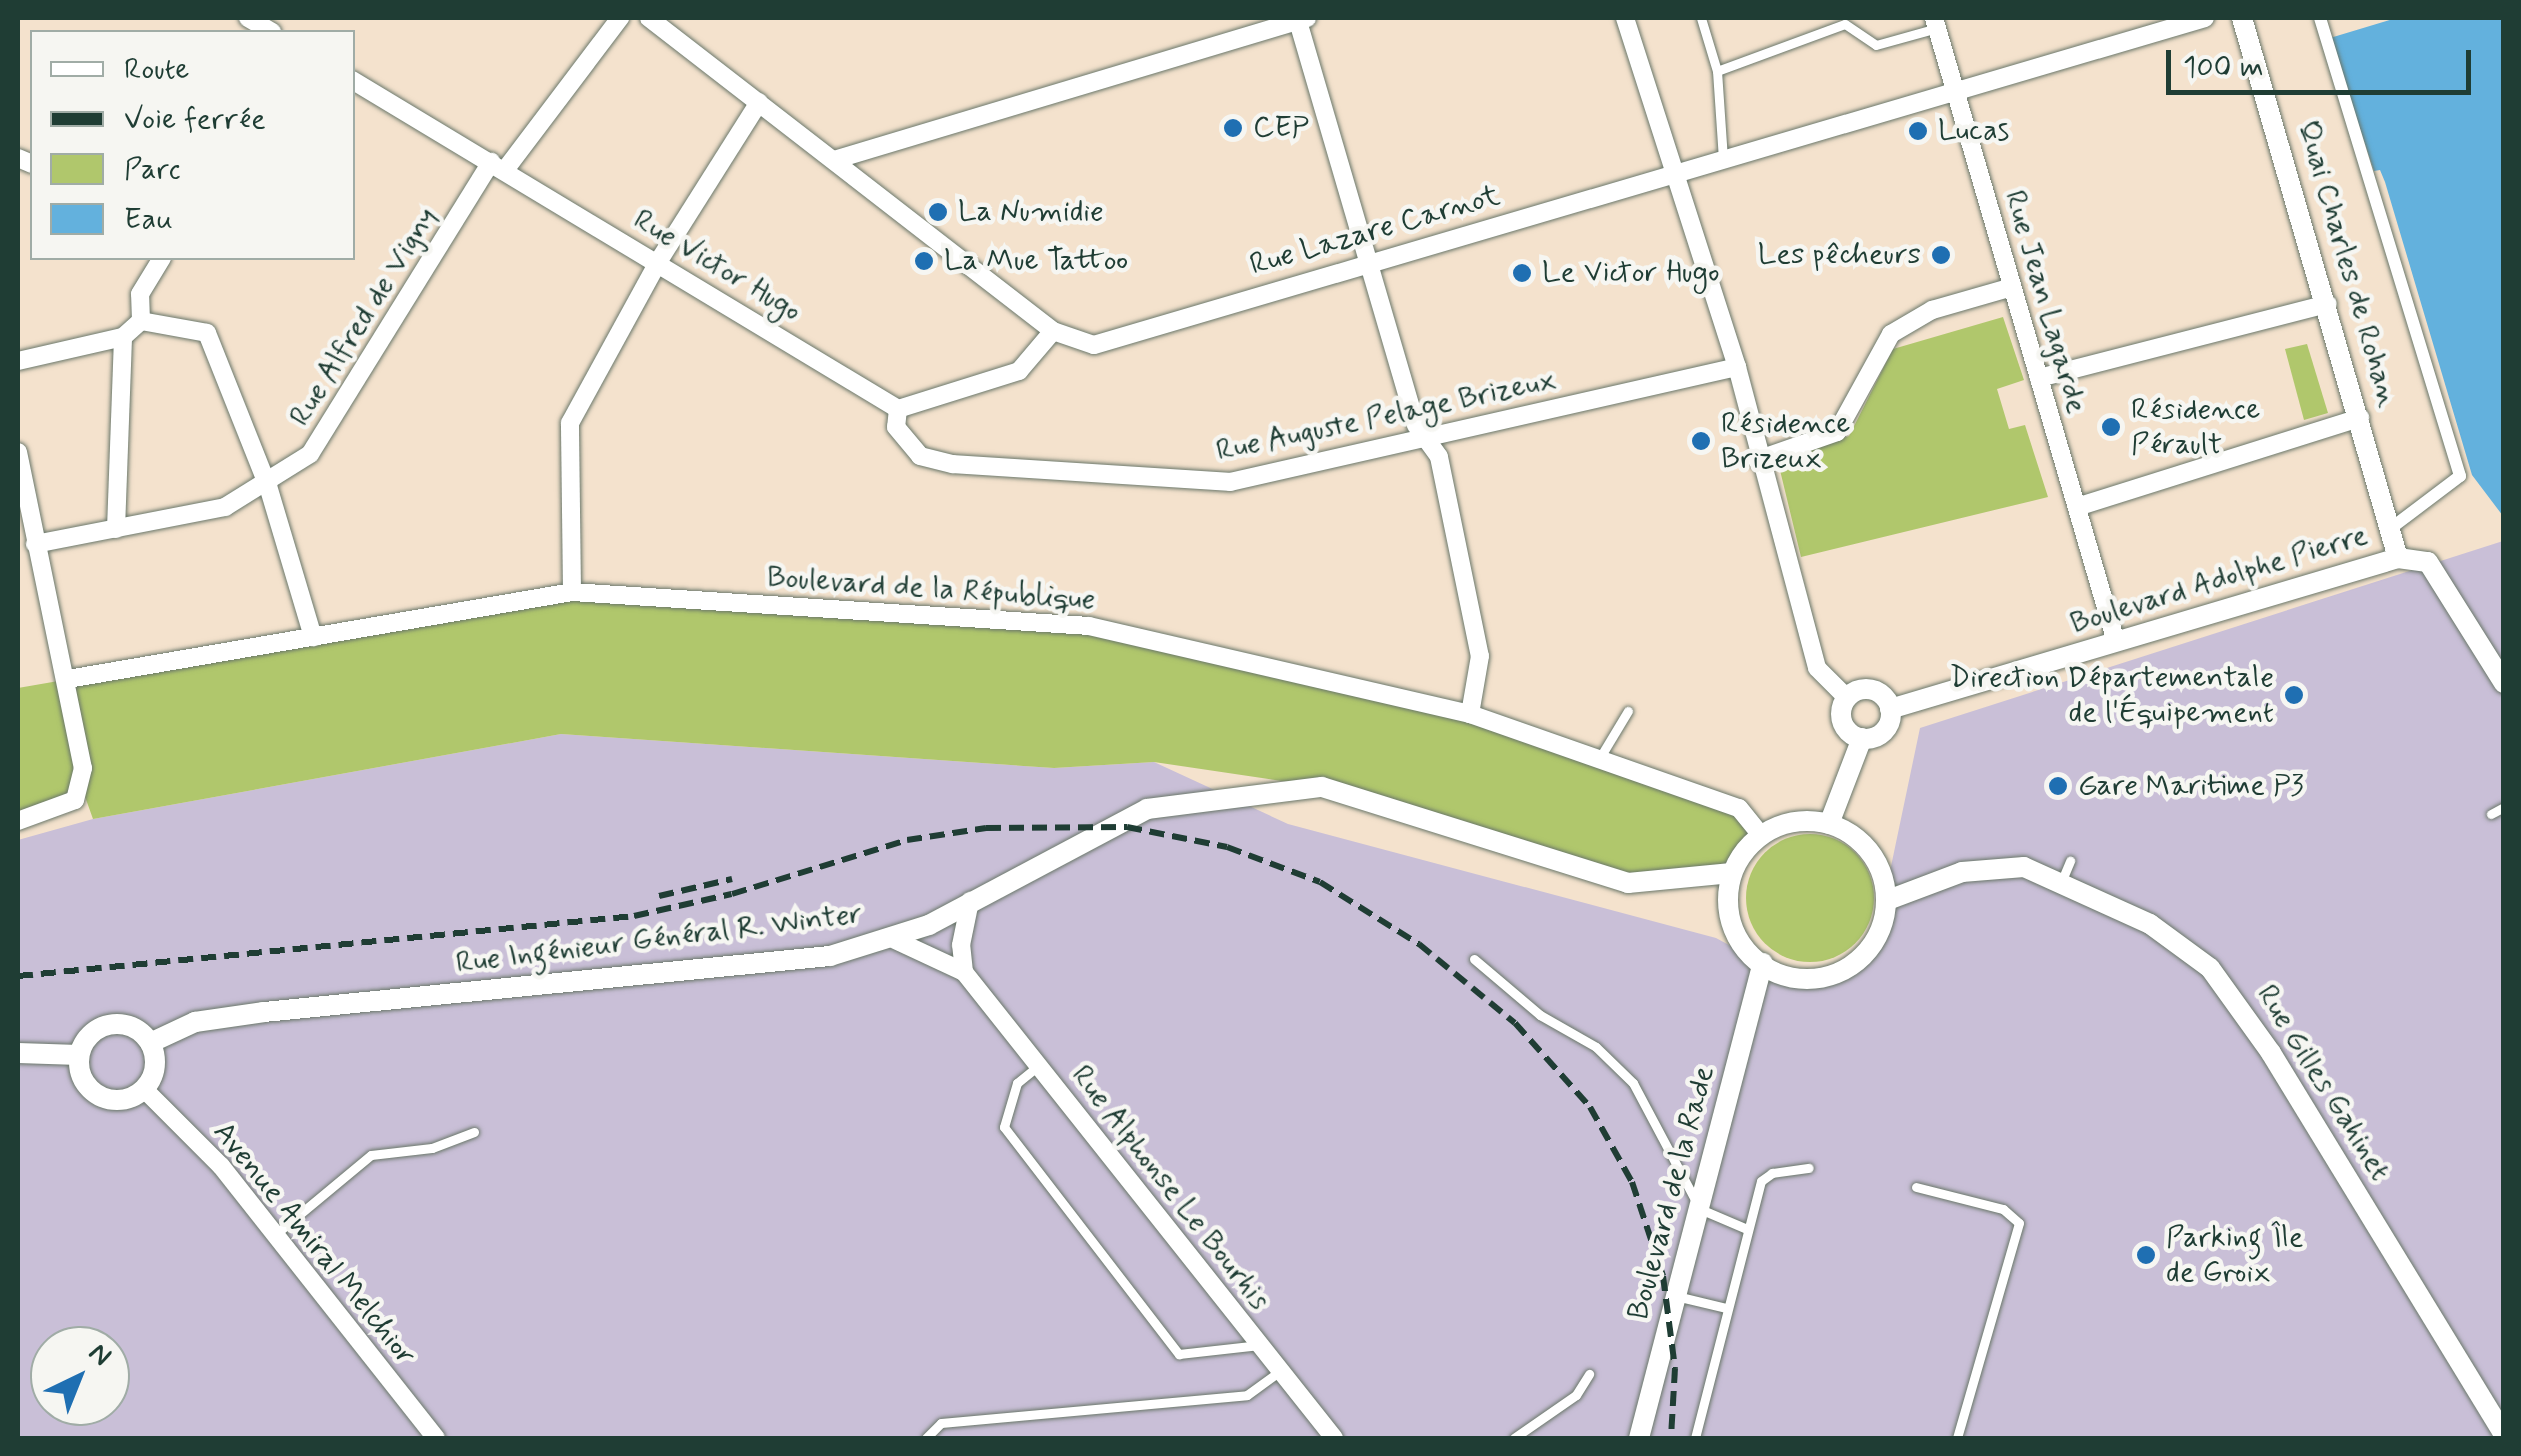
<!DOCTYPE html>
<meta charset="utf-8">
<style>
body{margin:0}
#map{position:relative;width:2521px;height:1456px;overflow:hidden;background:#f4e2cd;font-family:Mynerve,sans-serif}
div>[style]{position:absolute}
.industrial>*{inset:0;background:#c9bfd7}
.green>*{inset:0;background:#b0c76c}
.round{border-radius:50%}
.water>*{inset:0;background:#63b1dd}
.roads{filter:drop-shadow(0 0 2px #6a776a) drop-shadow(0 0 2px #6a776a)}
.service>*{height:9px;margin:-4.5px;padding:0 4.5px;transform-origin:4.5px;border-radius:4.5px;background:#fff}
.pedestrian>*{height:12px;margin:-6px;padding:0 6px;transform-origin:6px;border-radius:6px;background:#fff}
.minor>*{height:18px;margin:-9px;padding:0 9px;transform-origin:9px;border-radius:9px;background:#fff}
.tertiary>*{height:20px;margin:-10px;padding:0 10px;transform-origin:10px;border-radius:10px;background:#fff}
.tertiary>.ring{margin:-10px;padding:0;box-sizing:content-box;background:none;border:20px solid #fff;border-radius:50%}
.rail>*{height:6px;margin-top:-3px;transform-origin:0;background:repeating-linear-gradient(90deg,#1f3d34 0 15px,transparent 0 23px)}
.dots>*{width:28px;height:28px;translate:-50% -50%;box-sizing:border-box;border:5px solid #f6f6f2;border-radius:50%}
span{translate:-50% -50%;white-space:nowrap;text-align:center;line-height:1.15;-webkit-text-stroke:9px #f6f6f2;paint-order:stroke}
.poi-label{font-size:30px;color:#1f3d34}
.left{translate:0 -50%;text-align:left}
.right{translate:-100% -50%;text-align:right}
.street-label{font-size:30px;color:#1f3d34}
.frame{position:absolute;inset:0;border:20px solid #1f3d34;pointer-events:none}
.legend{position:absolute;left:30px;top:30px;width:325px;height:230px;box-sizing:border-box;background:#f6f6f2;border:2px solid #a0aca6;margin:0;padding:12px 18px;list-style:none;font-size:30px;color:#1f3d34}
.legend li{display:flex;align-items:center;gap:20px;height:50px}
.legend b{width:50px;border:2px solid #a0aca6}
.north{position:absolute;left:30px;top:1326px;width:100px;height:100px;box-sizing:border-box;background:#f6f6f2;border:2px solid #a0aca6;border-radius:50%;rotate:43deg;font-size:28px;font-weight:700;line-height:40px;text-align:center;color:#1f3d34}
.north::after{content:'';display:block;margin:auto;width:35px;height:45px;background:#1f6fb2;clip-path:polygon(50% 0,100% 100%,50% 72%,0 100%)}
.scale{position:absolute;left:2166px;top:50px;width:305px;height:45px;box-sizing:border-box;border:5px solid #1f3d34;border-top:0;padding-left:12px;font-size:30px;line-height:35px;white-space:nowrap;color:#1f3d34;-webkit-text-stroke:8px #f6f6f2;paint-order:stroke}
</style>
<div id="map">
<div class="industrial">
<i style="clip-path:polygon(evenodd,2503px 541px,2503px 1438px,18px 1438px,18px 840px,93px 819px,561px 734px,1054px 768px,1154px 762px,1288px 824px,1716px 938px,1779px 972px,1822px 977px,1853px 966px,1876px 938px,1920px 728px,2503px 541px,50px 1346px,110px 1346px,110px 1406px,50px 1406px,50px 1346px)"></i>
</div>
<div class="green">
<i style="clip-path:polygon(2003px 317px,2024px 380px,1997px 389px,2009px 429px,2025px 425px,2048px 497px,1801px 557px,1778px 462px,1849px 436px,1893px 349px)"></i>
<i style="clip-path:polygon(2307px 344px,2328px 413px,2304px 420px,2285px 349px)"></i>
<i style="clip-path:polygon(572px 592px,1089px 626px,1470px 714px,1739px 808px,1759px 833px,1732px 873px,1628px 883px,1322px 787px,1154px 762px,1054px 768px,561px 734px,93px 819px,83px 791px,18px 821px,18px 688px)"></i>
<i class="round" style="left:1746px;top:834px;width:128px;height:128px"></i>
</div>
<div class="water">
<i style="clip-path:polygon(2503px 18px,2503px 516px,2472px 475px,2385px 182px,2380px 170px,2374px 171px,2330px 38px,2393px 19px)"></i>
</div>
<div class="roads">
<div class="service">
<i style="left:1701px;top:18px;width:55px;rotate:73.2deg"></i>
<i style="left:1717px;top:71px;width:88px;rotate:86.1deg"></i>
<i style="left:1717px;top:71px;width:136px;rotate:-20.2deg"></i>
<i style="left:1845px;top:24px;width:37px;rotate:34deg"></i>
<i style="left:1876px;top:45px;width:63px;rotate:-15.6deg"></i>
<i style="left:1599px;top:759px;width:56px;rotate:-58.9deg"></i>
<i style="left:2491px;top:814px;width:15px;rotate:-28deg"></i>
<i style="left:2062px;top:880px;width:21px;rotate:-67deg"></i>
<i style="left:1474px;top:959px;width:87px;rotate:40.3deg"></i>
<i style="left:1540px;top:1015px;width:64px;rotate:29.7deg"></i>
<i style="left:1596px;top:1047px;width:52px;rotate:44.2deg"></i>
<i style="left:1633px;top:1083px;width:143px;rotate:62deg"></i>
<i style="left:1700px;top:1209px;width:51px;rotate:23.1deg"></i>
<i style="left:1038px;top:1066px;width:27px;rotate:141deg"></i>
<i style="left:1017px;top:1083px;width:46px;rotate:106.5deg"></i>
<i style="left:1004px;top:1127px;width:287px;rotate:52.4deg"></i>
<i style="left:1179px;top:1354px;width:81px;rotate:-6.4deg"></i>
<i style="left:1916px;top:1187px;width:90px;rotate:14.2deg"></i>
<i style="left:2003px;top:1209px;width:21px;rotate:41deg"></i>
<i style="left:2019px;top:1223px;width:224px;rotate:106.1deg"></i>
<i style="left:277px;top:1233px;width:122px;rotate:-39.7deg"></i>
<i style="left:371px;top:1155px;width:61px;rotate:-6.5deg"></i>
<i style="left:432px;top:1148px;width:45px;rotate:-20.9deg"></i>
<i style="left:1676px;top:1296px;width:51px;rotate:13.5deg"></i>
<i style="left:926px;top:1438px;width:21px;rotate:-45deg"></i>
<i style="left:941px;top:1423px;width:307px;rotate:-5.2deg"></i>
<i style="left:1247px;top:1395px;width:41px;rotate:-36deg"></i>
<i style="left:1514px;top:1438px;width:75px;rotate:-34.7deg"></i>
<i style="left:1576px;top:1395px;width:25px;rotate:-58deg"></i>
<i style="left:1695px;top:1438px;width:265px;rotate:-75.6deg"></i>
<i style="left:1761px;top:1181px;width:14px;rotate:-36deg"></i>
<i style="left:1772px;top:1173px;width:37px;rotate:-8deg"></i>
</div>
<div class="pedestrian">
<i style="left:2320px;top:18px;width:479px;rotate:73deg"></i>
<i style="left:2460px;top:476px;width:88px;rotate:142.9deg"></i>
</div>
<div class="minor">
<i style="left:248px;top:18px;width:28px;rotate:30deg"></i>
<i style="left:649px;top:18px;width:511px;rotate:37.77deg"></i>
<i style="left:1053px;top:331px;width:43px;rotate:18.9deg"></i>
<i style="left:1094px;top:345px;width:1158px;rotate:-16.4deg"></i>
<i style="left:1297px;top:18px;width:424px;rotate:73.7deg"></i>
<i style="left:1416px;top:425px;width:39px;rotate:54deg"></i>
<i style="left:1439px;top:457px;width:203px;rotate:78.4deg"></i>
<i style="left:1480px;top:656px;width:59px;rotate:99.8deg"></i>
<i style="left:1625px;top:18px;width:367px;rotate:72.2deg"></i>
<i style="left:1737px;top:367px;width:311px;rotate:75.1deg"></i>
<i style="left:1817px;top:668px;width:42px;rotate:45deg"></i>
<i style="left:1934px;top:18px;width:650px;rotate:73.74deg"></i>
<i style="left:352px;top:80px;width:637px;rotate:31.07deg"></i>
<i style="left:898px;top:409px;width:127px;rotate:-17.4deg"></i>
<i style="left:1019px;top:371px;width:52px;rotate:-49.6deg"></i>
<i style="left:18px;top:158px;width:15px;rotate:23deg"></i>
<i style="left:834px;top:160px;width:494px;rotate:-16.7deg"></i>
<i style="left:505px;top:170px;width:191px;rotate:-52.9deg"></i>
<i style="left:141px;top:321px;width:67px;rotate:10.3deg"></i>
<i style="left:207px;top:333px;width:165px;rotate:68.3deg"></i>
<i style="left:268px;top:486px;width:158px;rotate:73.4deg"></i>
<i style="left:18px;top:361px;width:108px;rotate:-12.9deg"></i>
<i style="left:123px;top:337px;width:24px;rotate:-42deg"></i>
<i style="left:141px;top:321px;width:27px;rotate:-92deg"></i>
<i style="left:140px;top:294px;width:42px;rotate:-58.6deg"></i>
<i style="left:2039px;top:378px;width:298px;rotate:-14.4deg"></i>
<i style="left:898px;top:409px;width:18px;rotate:96deg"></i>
<i style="left:896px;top:427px;width:38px;rotate:50deg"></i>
<i style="left:920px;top:456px;width:34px;rotate:14deg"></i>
<i style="left:953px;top:464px;width:278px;rotate:3.7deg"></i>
<i style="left:1230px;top:482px;width:520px;rotate:-12.78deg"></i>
<i style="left:18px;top:452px;width:323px;rotate:78.4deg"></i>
<i style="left:83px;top:768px;width:33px;rotate:104deg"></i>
<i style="left:75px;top:800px;width:61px;rotate:159.8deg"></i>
<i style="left:1757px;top:460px;width:85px;rotate:-19.3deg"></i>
<i style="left:1837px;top:432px;width:112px;rotate:-61.1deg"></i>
<i style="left:1891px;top:334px;width:48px;rotate:-30.3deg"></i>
<i style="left:1932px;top:310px;width:83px;rotate:-16deg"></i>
<i style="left:2077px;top:507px;width:297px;rotate:-17.5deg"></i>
<i style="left:116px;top:529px;width:192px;rotate:-87.9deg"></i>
<i style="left:35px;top:544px;width:194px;rotate:-11deg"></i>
<i style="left:225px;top:507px;width:100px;rotate:-31.9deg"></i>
<i style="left:310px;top:454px;width:344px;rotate:-58.2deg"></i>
<i style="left:572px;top:592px;width:169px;rotate:-90.7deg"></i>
<i style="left:570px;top:423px;width:183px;rotate:-61.3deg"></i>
<i style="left:658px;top:262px;width:189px;rotate:-57.7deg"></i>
<i style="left:68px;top:679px;width:511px;rotate:-9.79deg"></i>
<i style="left:572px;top:592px;width:518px;rotate:3.76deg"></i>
<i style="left:1089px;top:626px;width:391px;rotate:13deg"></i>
<i style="left:1470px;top:714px;width:285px;rotate:19.3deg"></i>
<i style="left:1739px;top:808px;width:32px;rotate:51deg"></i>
<i style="left:895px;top:940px;width:76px;rotate:24.9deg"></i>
<i style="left:964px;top:972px;width:595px;rotate:51.55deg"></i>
<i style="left:964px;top:972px;width:27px;rotate:-96deg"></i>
<i style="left:961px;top:945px;width:45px;rotate:-78.4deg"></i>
<i style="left:144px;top:1089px;width:109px;rotate:45deg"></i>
<i style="left:221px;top:1166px;width:347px;rotate:51.7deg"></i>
</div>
<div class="tertiary">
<i style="left:2242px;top:18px;width:562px;rotate:73.89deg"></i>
<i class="ring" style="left:1841px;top:689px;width:30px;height:30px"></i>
<i style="left:1890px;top:709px;width:530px;rotate:-16.55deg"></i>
<i style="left:2398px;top:558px;width:30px;rotate:8deg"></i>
<i style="left:2428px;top:562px;width:143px;rotate:57.9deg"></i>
<i class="ring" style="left:1728px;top:821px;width:138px;height:138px"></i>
<i style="left:1829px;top:824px;width:92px;rotate:-69deg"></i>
<i style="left:1888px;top:900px;width:79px;rotate:-20.7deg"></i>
<i style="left:1962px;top:872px;width:62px;rotate:-4.6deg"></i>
<i style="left:2024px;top:867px;width:138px;rotate:24.3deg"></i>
<i style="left:2150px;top:924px;width:74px;rotate:36.3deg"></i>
<i style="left:2210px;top:968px;width:105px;rotate:54.3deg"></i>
<i style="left:2271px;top:1053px;width:447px;rotate:58.6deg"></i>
<i class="ring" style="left:79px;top:1024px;width:56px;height:56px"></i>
<i style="left:150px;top:1043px;width:50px;rotate:-25deg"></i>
<i style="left:195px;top:1022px;width:70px;rotate:-8.2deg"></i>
<i style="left:264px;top:1012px;width:569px;rotate:-5.65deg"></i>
<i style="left:830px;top:956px;width:104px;rotate:-17.4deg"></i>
<i style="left:929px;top:925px;width:247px;rotate:-28deg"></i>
<i style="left:1147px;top:809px;width:176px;rotate:-7.2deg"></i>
<i style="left:1322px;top:787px;width:321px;rotate:17.4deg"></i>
<i style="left:1628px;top:883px;width:104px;rotate:-5.5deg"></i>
<i style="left:18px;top:1053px;width:61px;rotate:1.9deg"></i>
<i style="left:1639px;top:1438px;width:491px;rotate:-75.4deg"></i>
</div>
</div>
<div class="rail">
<i style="left:659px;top:896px;width:75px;rotate:-13.1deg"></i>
<i style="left:18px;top:976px;width:619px;rotate:-5.56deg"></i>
<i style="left:634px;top:916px;width:100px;rotate:-12.7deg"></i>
<i style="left:732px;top:894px;width:183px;rotate:-17.1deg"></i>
<i style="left:907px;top:840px;width:80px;rotate:-8.6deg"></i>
<i style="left:986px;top:828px;width:141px;rotate:-0.4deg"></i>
<i style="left:1127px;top:827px;width:102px;rotate:11.3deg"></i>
<i style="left:1227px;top:847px;width:99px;rotate:20.6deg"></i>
<i style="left:1320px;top:882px;width:117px;rotate:32.1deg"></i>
<i style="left:1419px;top:944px;width:124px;rotate:39.5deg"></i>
<i style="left:1515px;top:1023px;width:113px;rotate:48.2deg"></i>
<i style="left:1590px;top:1107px;width:86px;rotate:60.8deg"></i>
<i style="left:1632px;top:1182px;width:99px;rotate:71.7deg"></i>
<i style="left:1663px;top:1276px;width:93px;rotate:82.6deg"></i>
<i style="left:1675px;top:1368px;width:70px;rotate:93.3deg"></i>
</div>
<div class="dots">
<i style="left:1233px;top:128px;background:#1f6fb2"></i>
<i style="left:1918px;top:131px;background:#1f6fb2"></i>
<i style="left:938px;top:212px;background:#1f6fb2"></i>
<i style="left:1941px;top:255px;background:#1f6fb2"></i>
<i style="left:924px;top:261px;background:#1f6fb2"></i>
<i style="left:1522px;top:273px;background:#1f6fb2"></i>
<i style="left:2111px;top:427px;background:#1f6fb2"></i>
<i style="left:1701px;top:441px;background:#1f6fb2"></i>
<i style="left:2294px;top:695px;background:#1f6fb2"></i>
<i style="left:2058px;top:786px;background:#1f6fb2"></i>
<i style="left:2146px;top:1255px;background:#1f6fb2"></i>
</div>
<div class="poi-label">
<span class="left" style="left:1253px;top:128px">CEP</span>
<span class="left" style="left:1938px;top:131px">Lucas</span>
<span class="left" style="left:958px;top:212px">La Numidie</span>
<span class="right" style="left:1921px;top:255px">Les pêcheurs</span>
<span class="left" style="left:944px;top:261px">La Mue Tattoo</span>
<span class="left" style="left:1542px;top:273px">Le Victor Hugo</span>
<span class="left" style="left:2131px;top:427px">Résidence<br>Pérault</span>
<span class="left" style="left:1721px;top:441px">Résidence<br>Brizeux</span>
<span class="right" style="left:2274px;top:695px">Direction Départementale<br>de l'Équipement</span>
<span class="left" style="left:2078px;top:786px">Gare Maritime P3</span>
<span class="left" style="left:2166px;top:1255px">Parking Île<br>de Groix</span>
</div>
<div class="street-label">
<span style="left:1375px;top:231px;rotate:-16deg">Rue Lazare Carnot</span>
<span style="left:2347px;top:264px;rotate:74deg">Quai Charles de Rohan</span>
<span style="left:717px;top:266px;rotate:31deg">Rue Victor Hugo</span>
<span style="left:2045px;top:302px;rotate:74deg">Rue Jean Lagarde</span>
<span style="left:364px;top:317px;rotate:-58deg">Rue Alfred de Vigny</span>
<span style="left:1386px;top:416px;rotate:-12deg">Rue Auguste Pelage Brizeux</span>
<span style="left:2219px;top:580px;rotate:-17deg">Boulevard Adolphe Pierre</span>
<span style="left:931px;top:589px;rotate:4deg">Boulevard de la République</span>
<span style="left:659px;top:939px;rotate:-7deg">Rue Ingénieur Général R. Winter</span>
<span style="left:2323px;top:1083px;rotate:58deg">Rue Gilles Gahinet</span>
<span style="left:1170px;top:1188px;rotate:52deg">Rue Alphonse Le Bourhis</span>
<span style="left:1672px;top:1193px;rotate:-75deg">Boulevard de la Rade</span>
<span style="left:314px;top:1244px;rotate:51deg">Avenue Amiral Melchior</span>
</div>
<div class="frame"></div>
<ul class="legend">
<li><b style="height:12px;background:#fff"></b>Route</li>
<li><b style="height:12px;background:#1f3d34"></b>Voie ferrée</li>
<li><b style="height:28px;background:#b0c76c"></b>Parc</li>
<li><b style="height:28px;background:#63b1dd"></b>Eau</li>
</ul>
<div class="north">N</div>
<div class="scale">100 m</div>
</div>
